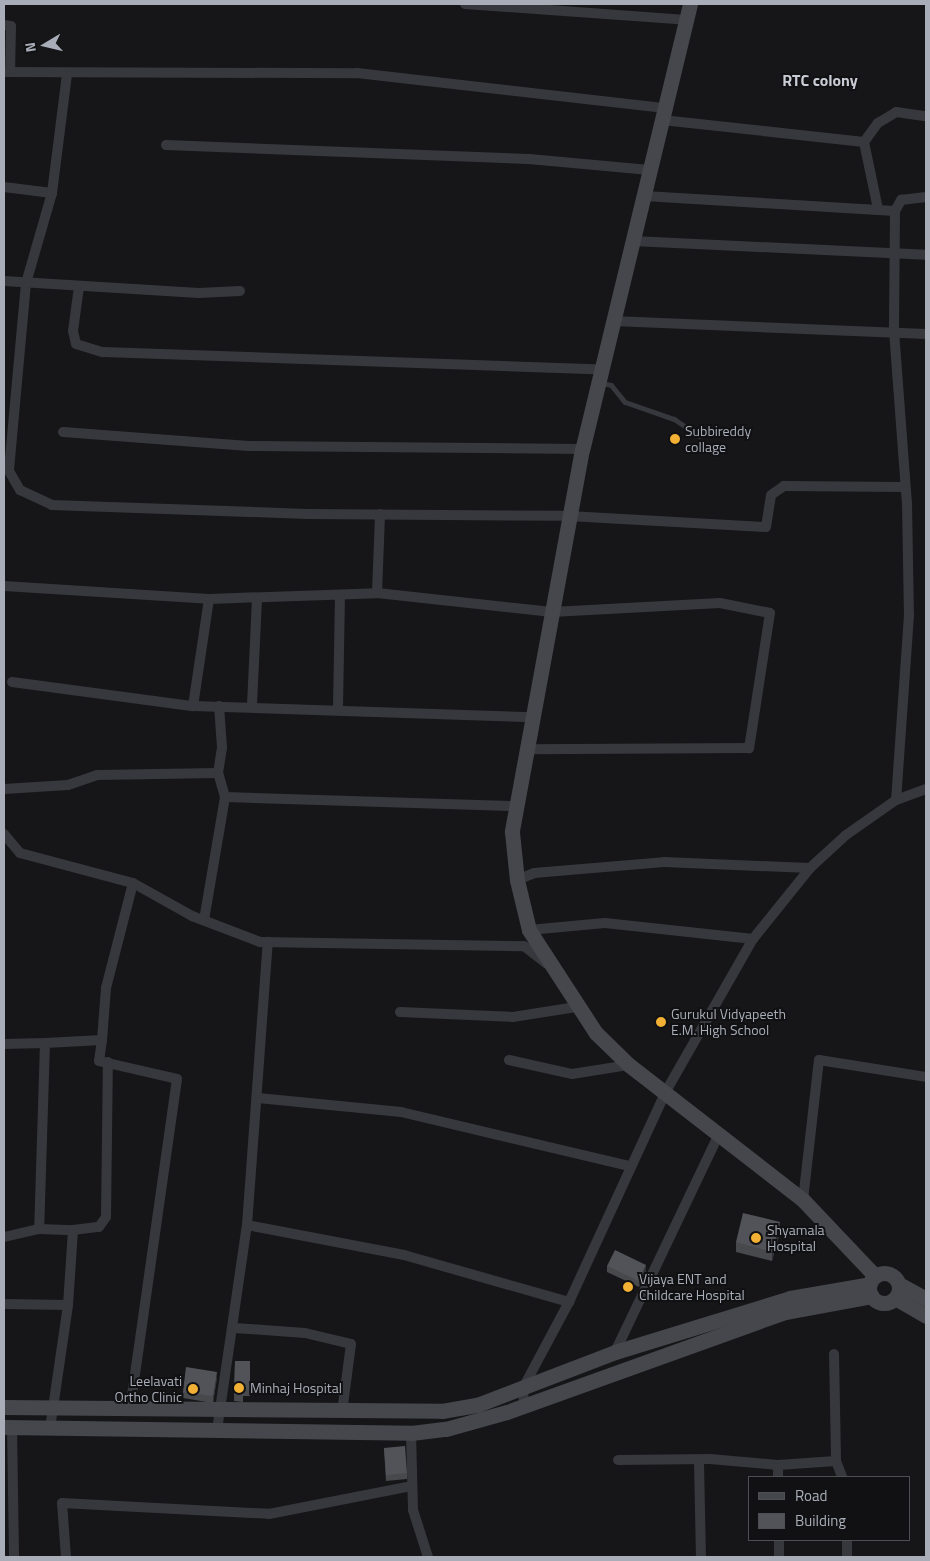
<!DOCTYPE html>
<style>
body{margin:0}
#map{position:relative;width:930px;height:1561px;overflow:hidden;background:#161618;font-family:"Titillium Web",sans-serif}
div>[style]{position:absolute}
.service>*{height:5px;margin:-2.5px;padding:0 2.5px;transform-origin:2.5px;border-radius:2.5px;background:#37383d}
.minor>*{height:10px;margin:-5px;padding:0 5px;transform-origin:5px;border-radius:5px;background:#37383d}
.secondary>*{height:15px;margin:-7.5px;padding:0 7.5px;transform-origin:7.5px;border-radius:7.5px;background:#45474d}
.secondary>.ring{margin:-7.5px;padding:0;box-sizing:content-box;background:none;border:15px solid #45474d;border-radius:50%}
.wall>*{inset:0;background:#47494d}
.shaded-wall>*{inset:0;background:#2f3033}
.building>*{inset:0;background:#525359}
.dots>*{width:14px;height:14px;translate:-50% -50%;box-sizing:border-box;border:2px solid #111113;border-radius:50%}
span{translate:-50% -50%;white-space:nowrap;text-align:center;line-height:1.15;-webkit-text-stroke:4px #111113;paint-order:stroke}
.poi-label{font-size:14px;color:#a8adb8}
.left{translate:0 -50%;text-align:left}
.right{translate:-100% -50%;text-align:right}
.quarter-label{font-size:16px;color:#c9ccd4;font-weight:700}
.frame{position:absolute;inset:0;border:5px solid #a8adb8;pointer-events:none}
.legend{position:absolute;left:748px;top:1476px;width:162px;height:65px;box-sizing:border-box;background:#111113;border:1px solid #4d4f55;margin:0;padding:6px 9px;list-style:none;font-size:15px;color:#a8adb8}
.legend li{display:flex;align-items:center;gap:10px;height:25px}
.legend b{width:25px;border:1px solid #4d4f55}
.north{position:absolute;left:20px;top:20px;width:50px;height:50px;-webkit-text-stroke:4px #111113;paint-order:stroke;rotate:261deg;font-size:14px;font-weight:700;line-height:20px;text-align:center;color:#a8adb8}
.north::after{content:'';display:block;margin:auto;width:18px;height:22px;background:#a8adb8;clip-path:polygon(50% 0,100% 100%,50% 72%,0 100%)}
</style>
<div id="map">
<div class="service">
<i style="left:601px;top:383px;width:10px;rotate:11deg"></i>
<i style="left:611px;top:385px;width:22px;rotate:51deg"></i>
<i style="left:625px;top:402px;width:52px;rotate:19.1deg"></i>
<i style="left:674px;top:419px;width:30px;rotate:34deg"></i>
</div>
<div class="minor">
<i style="left:465px;top:4px;width:222px;rotate:4.1deg"></i>
<i style="left:4px;top:25px;width:7px;rotate:8deg"></i>
<i style="left:11px;top:26px;width:46px;rotate:91.2deg"></i>
<i style="left:4px;top:72px;width:353px;rotate:0.2deg"></i>
<i style="left:357px;top:73px;width:310px;rotate:6.5deg"></i>
<i style="left:662px;top:120px;width:203px;rotate:6.2deg"></i>
<i style="left:166px;top:145px;width:363px;rotate:2.2deg"></i>
<i style="left:529px;top:159px;width:121px;rotate:5.2deg"></i>
<i style="left:4px;top:187px;width:48px;rotate:7.1deg"></i>
<i style="left:52px;top:193px;width:119px;rotate:-82.8deg"></i>
<i style="left:52px;top:193px;width:94px;rotate:106.1deg"></i>
<i style="left:26px;top:283px;width:189px;rotate:95.2deg"></i>
<i style="left:9px;top:471px;width:22px;rotate:60deg"></i>
<i style="left:20px;top:490px;width:35px;rotate:25deg"></i>
<i style="left:52px;top:505px;width:255px;rotate:2deg"></i>
<i style="left:307px;top:514px;width:262px;rotate:0.4deg"></i>
<i style="left:569px;top:516px;width:197px;rotate:3.2deg"></i>
<i style="left:766px;top:527px;width:32px;rotate:-81deg"></i>
<i style="left:771px;top:495px;width:16px;rotate:-35deg"></i>
<i style="left:784px;top:486px;width:120px;rotate:0.5deg"></i>
<i style="left:644px;top:196px;width:251px;rotate:3.4deg"></i>
<i style="left:895px;top:211px;width:13px;rotate:-61deg"></i>
<i style="left:901px;top:200px;width:25px;rotate:-7deg"></i>
<i style="left:878px;top:209px;width:68px;rotate:-101.8deg"></i>
<i style="left:864px;top:142px;width:24px;rotate:-54deg"></i>
<i style="left:878px;top:123px;width:21px;rotate:-31deg"></i>
<i style="left:896px;top:112px;width:30px;rotate:8deg"></i>
<i style="left:895px;top:211px;width:120px;rotate:90.5deg"></i>
<i style="left:894px;top:331px;width:172px;rotate:85.7deg"></i>
<i style="left:907px;top:503px;width:112px;rotate:89deg"></i>
<i style="left:909px;top:615px;width:185px;rotate:94deg"></i>
<i style="left:633px;top:241px;width:293px;rotate:2.7deg"></i>
<i style="left:4px;top:281px;width:195px;rotate:3.5deg"></i>
<i style="left:199px;top:293px;width:41px;rotate:-2.8deg"></i>
<i style="left:79px;top:287px;width:44px;rotate:97.8deg"></i>
<i style="left:73px;top:331px;width:13px;rotate:77deg"></i>
<i style="left:76px;top:344px;width:28px;rotate:17deg"></i>
<i style="left:103px;top:352px;width:499px;rotate:2deg"></i>
<i style="left:613px;top:321px;width:313px;rotate:2.4deg"></i>
<i style="left:63px;top:432px;width:186px;rotate:4.3deg"></i>
<i style="left:248px;top:446px;width:334px;rotate:0.5deg"></i>
<i style="left:4px;top:586px;width:205px;rotate:3.6deg"></i>
<i style="left:209px;top:599px;width:168px;rotate:-2deg"></i>
<i style="left:377px;top:593px;width:176px;rotate:6.2deg"></i>
<i style="left:552px;top:612px;width:168px;rotate:-3.1deg"></i>
<i style="left:720px;top:603px;width:51px;rotate:11.3deg"></i>
<i style="left:770px;top:613px;width:137px;rotate:98.8deg"></i>
<i style="left:749px;top:748px;width:222px;rotate:179.7deg"></i>
<i style="left:377px;top:593px;width:79px;rotate:-87.8deg"></i>
<i style="left:12px;top:682px;width:183px;rotate:7.6deg"></i>
<i style="left:193px;top:706px;width:340px;rotate:1.9deg"></i>
<i style="left:252px;top:705px;width:107px;rotate:-87.3deg"></i>
<i style="left:193px;top:706px;width:108px;rotate:-81.5deg"></i>
<i style="left:338px;top:708px;width:113px;rotate:-89deg"></i>
<i style="left:4px;top:789px;width:64px;rotate:-3.6deg"></i>
<i style="left:68px;top:785px;width:31px;rotate:-19deg"></i>
<i style="left:97px;top:775px;width:121px;rotate:-0.9deg"></i>
<i style="left:225px;top:797px;width:292px;rotate:1.8deg"></i>
<i style="left:4px;top:834px;width:25px;rotate:50deg"></i>
<i style="left:20px;top:853px;width:117px;rotate:14.9deg"></i>
<i style="left:133px;top:883px;width:68px;rotate:29.2deg"></i>
<i style="left:192px;top:916px;width:73px;rotate:20.9deg"></i>
<i style="left:260px;top:942px;width:264px;rotate:0.9deg"></i>
<i style="left:524px;top:946px;width:29px;rotate:38deg"></i>
<i style="left:517px;top:880px;width:18px;rotate:-22deg"></i>
<i style="left:534px;top:873px;width:130px;rotate:-4.8deg"></i>
<i style="left:664px;top:862px;width:146px;rotate:2.4deg"></i>
<i style="left:204px;top:920px;width:125px;rotate:-80.3deg"></i>
<i style="left:225px;top:797px;width:25px;rotate:-106deg"></i>
<i style="left:218px;top:773px;width:26px;rotate:-81deg"></i>
<i style="left:222px;top:747px;width:41px;rotate:-94.2deg"></i>
<i style="left:529px;top:930px;width:76px;rotate:-5.3deg"></i>
<i style="left:605px;top:923px;width:149px;rotate:6.2deg"></i>
<i style="left:400px;top:1012px;width:113px;rotate:2.5deg"></i>
<i style="left:513px;top:1017px;width:64px;rotate:-9deg"></i>
<i style="left:102px;top:1040px;width:52px;rotate:-85.6deg"></i>
<i style="left:106px;top:988px;width:108px;rotate:-75.6deg"></i>
<i style="left:45px;top:1043px;width:57px;rotate:-3deg"></i>
<i style="left:102px;top:1040px;width:21px;rotate:98deg"></i>
<i style="left:99px;top:1061px;width:80px;rotate:13deg"></i>
<i style="left:177px;top:1079px;width:333px;rotate:98.1deg"></i>
<i style="left:4px;top:1044px;width:41px;rotate:-1.4deg"></i>
<i style="left:45px;top:1043px;width:186px;rotate:91.8deg"></i>
<i style="left:39px;top:1229px;width:34px;rotate:2deg"></i>
<i style="left:73px;top:1230px;width:75px;rotate:93.8deg"></i>
<i style="left:509px;top:1060px;width:65px;rotate:12.5deg"></i>
<i style="left:572px;top:1074px;width:58px;rotate:-9deg"></i>
<i style="left:258px;top:1098px;width:144px;rotate:5.6deg"></i>
<i style="left:401px;top:1112px;width:234px;rotate:13.3deg"></i>
<i style="left:803px;top:1200px;width:141px;rotate:-83.5deg"></i>
<i style="left:819px;top:1060px;width:108px;rotate:9deg"></i>
<i style="left:247px;top:1225px;width:160px;rotate:10.8deg"></i>
<i style="left:404px;top:1255px;width:172px;rotate:15.9deg"></i>
<i style="left:73px;top:1230px;width:26px;rotate:-7deg"></i>
<i style="left:99px;top:1227px;width:12px;rotate:-55deg"></i>
<i style="left:106px;top:1217px;width:155px;rotate:-89.3deg"></i>
<i style="left:4px;top:1237px;width:36px;rotate:-13deg"></i>
<i style="left:4px;top:1304px;width:64px;rotate:0.9deg"></i>
<i style="left:68px;top:1305px;width:124px;rotate:98.3deg"></i>
<i style="left:235px;top:1328px;width:70px;rotate:4.1deg"></i>
<i style="left:305px;top:1333px;width:47px;rotate:13.4deg"></i>
<i style="left:351px;top:1344px;width:69px;rotate:97.5deg"></i>
<i style="left:615px;top:1352px;width:242px;rotate:-64.5deg"></i>
<i style="left:834px;top:1354px;width:107px;rotate:88.9deg"></i>
<i style="left:836px;top:1461px;width:17px;rotate:69deg"></i>
<i style="left:524px;top:1405px;width:17px;rotate:-93deg"></i>
<i style="left:523px;top:1388px;width:98px;rotate:-61.9deg"></i>
<i style="left:569px;top:1302px;width:230px;rotate:-65.3deg"></i>
<i style="left:665px;top:1093px;width:177px;rotate:-60.3deg"></i>
<i style="left:753px;top:939px;width:91px;rotate:-51.2deg"></i>
<i style="left:810px;top:868px;width:49px;rotate:-42.5deg"></i>
<i style="left:846px;top:835px;width:61px;rotate:-35deg"></i>
<i style="left:896px;top:800px;width:32px;rotate:-20deg"></i>
<i style="left:12px;top:1427px;width:130px;rotate:89.1deg"></i>
<i style="left:217px;top:1430px;width:207px;rotate:-81.7deg"></i>
<i style="left:247px;top:1225px;width:284px;rotate:-85.8deg"></i>
<i style="left:411px;top:1433px;width:77px;rotate:88.5deg"></i>
<i style="left:413px;top:1510px;width:49px;rotate:72.3deg"></i>
<i style="left:618px;top:1460px;width:92px;rotate:-0.6deg"></i>
<i style="left:710px;top:1459px;width:68px;rotate:5deg"></i>
<i style="left:778px;top:1465px;width:58px;rotate:-3.9deg"></i>
<i style="left:699px;top:1463px;width:94px;rotate:88.8deg"></i>
<i style="left:778px;top:1465px;width:12px;rotate:90deg"></i>
<i style="left:779px;top:1540px;width:17px;rotate:90deg"></i>
<i style="left:66px;top:1557px;width:54px;rotate:-94.2deg"></i>
<i style="left:62px;top:1503px;width:207px;rotate:3deg"></i>
<i style="left:269px;top:1514px;width:146px;rotate:-11.1deg"></i>
<i style="left:847px;top:1557px;width:17px;rotate:-90deg"></i>
</div>
<div class="secondary">
<i style="left:690px;top:4px;width:458px;rotate:103.6deg"></i>
<i style="left:582px;top:449px;width:389px;rotate:100.4deg"></i>
<i style="left:512px;top:832px;width:48px;rotate:84.1deg"></i>
<i style="left:517px;top:880px;width:51px;rotate:76.5deg"></i>
<i style="left:529px;top:930px;width:123px;rotate:57deg"></i>
<i style="left:596px;top:1033px;width:46px;rotate:44.1deg"></i>
<i style="left:629px;top:1065px;width:220px;rotate:37.8deg"></i>
<i style="left:803px;top:1200px;width:105px;rotate:46.5deg"></i>
<i class="ring" style="left:869px;top:1273px;width:15px;height:15px"></i>
<i style="left:899px;top:1284px;width:31px;rotate:29deg"></i>
<i style="left:895px;top:1298px;width:36px;rotate:30deg"></i>
<i style="left:4px;top:1407px;width:438px;rotate:0.5deg"></i>
<i style="left:442px;top:1411px;width:36px;rotate:-10deg"></i>
<i style="left:477px;top:1405px;width:148px;rotate:-21deg"></i>
<i style="left:615px;top:1352px;width:183px;rotate:-17.1deg"></i>
<i style="left:790px;top:1298px;width:81px;rotate:-9.9deg"></i>
<i style="left:4px;top:1427px;width:407px;rotate:0.8deg"></i>
<i style="left:411px;top:1433px;width:35px;rotate:-7deg"></i>
<i style="left:446px;top:1429px;width:63px;rotate:-15.6deg"></i>
<i style="left:507px;top:1412px;width:295px;rotate:-19.8deg"></i>
<i style="left:785px;top:1312px;width:88px;rotate:-10.4deg"></i>
</div>
<div class="wall">
<i style="clip-path:polygon(780px 1232px,772px 1261px,736px 1252px,736px 1242px)"></i>
<i style="clip-path:polygon(607px 1266px,646px 1271px,639px 1287px,607px 1272px)"></i>
<i style="clip-path:polygon(235px 1361px,250px 1361px,250px 1396px,243px 1396px,243px 1402px,234px 1401px)"></i>
<i style="clip-path:polygon(217px 1378px,213px 1403px,183px 1398px,183px 1392px)"></i>
<i style="clip-path:polygon(384px 1448px,407px 1473px,407px 1479px,386px 1481px)"></i>
</div>
<div class="shaded-wall">
<i style="clip-path:polygon(780px 1222px,780px 1232px,772px 1261px,772px 1252px)"></i>
<i style="clip-path:polygon(646px 1265px,646px 1271px,639px 1287px,639px 1281px)"></i>
<i style="clip-path:polygon(217px 1372px,217px 1378px,213px 1403px,213px 1396px)"></i>
</div>
<div class="building">
<i style="clip-path:polygon(743px 1213px,780px 1222px,772px 1252px,736px 1242px)"></i>
<i style="clip-path:polygon(615px 1250px,646px 1265px,639px 1281px,607px 1266px)"></i>
<i style="clip-path:polygon(235px 1361px,250px 1361px,250px 1390px,243px 1389px,243px 1395px,234px 1395px)"></i>
<i style="clip-path:polygon(186px 1367px,217px 1372px,213px 1396px,183px 1392px)"></i>
<i style="clip-path:polygon(405px 1446px,407px 1473px,386px 1475px,384px 1448px)"></i>
</div>
<div class="dots">
<i style="left:675px;top:439px;background:#f2b134"></i>
<i style="left:661px;top:1022px;background:#f2b134"></i>
<i style="left:756px;top:1238px;background:#f2b134"></i>
<i style="left:628px;top:1287px;background:#f2b134"></i>
<i style="left:239px;top:1388px;background:#f2b134"></i>
<i style="left:193px;top:1389px;background:#f2b134"></i>
</div>
<div class="poi-label">
<span class="left" style="left:685px;top:439px">Subbireddy<br>collage</span>
<span class="left" style="left:671px;top:1022px">Gurukul Vidyapeeth<br>E.M. High School</span>
<span class="left" style="left:767px;top:1238px">Shyamala<br>Hospital</span>
<span class="left" style="left:639px;top:1287px">Vijaya ENT and<br>Childcare Hospital</span>
<span class="right" style="left:182px;top:1389px">Leelavati<br>Ortho Clinic</span>
<span class="left" style="left:250px;top:1388px">Minhaj Hospital</span>
</div>
<div class="quarter-label">
<span style="left:820px;top:80px">RTC colony</span>
</div>
<div class="frame"></div>
<ul class="legend">
<li><b style="height:6px;background:#45474d"></b>Road</li>
<li><b style="height:14px;background:#525359"></b>Building</li>
</ul>
<div class="north">N</div>
</div>
